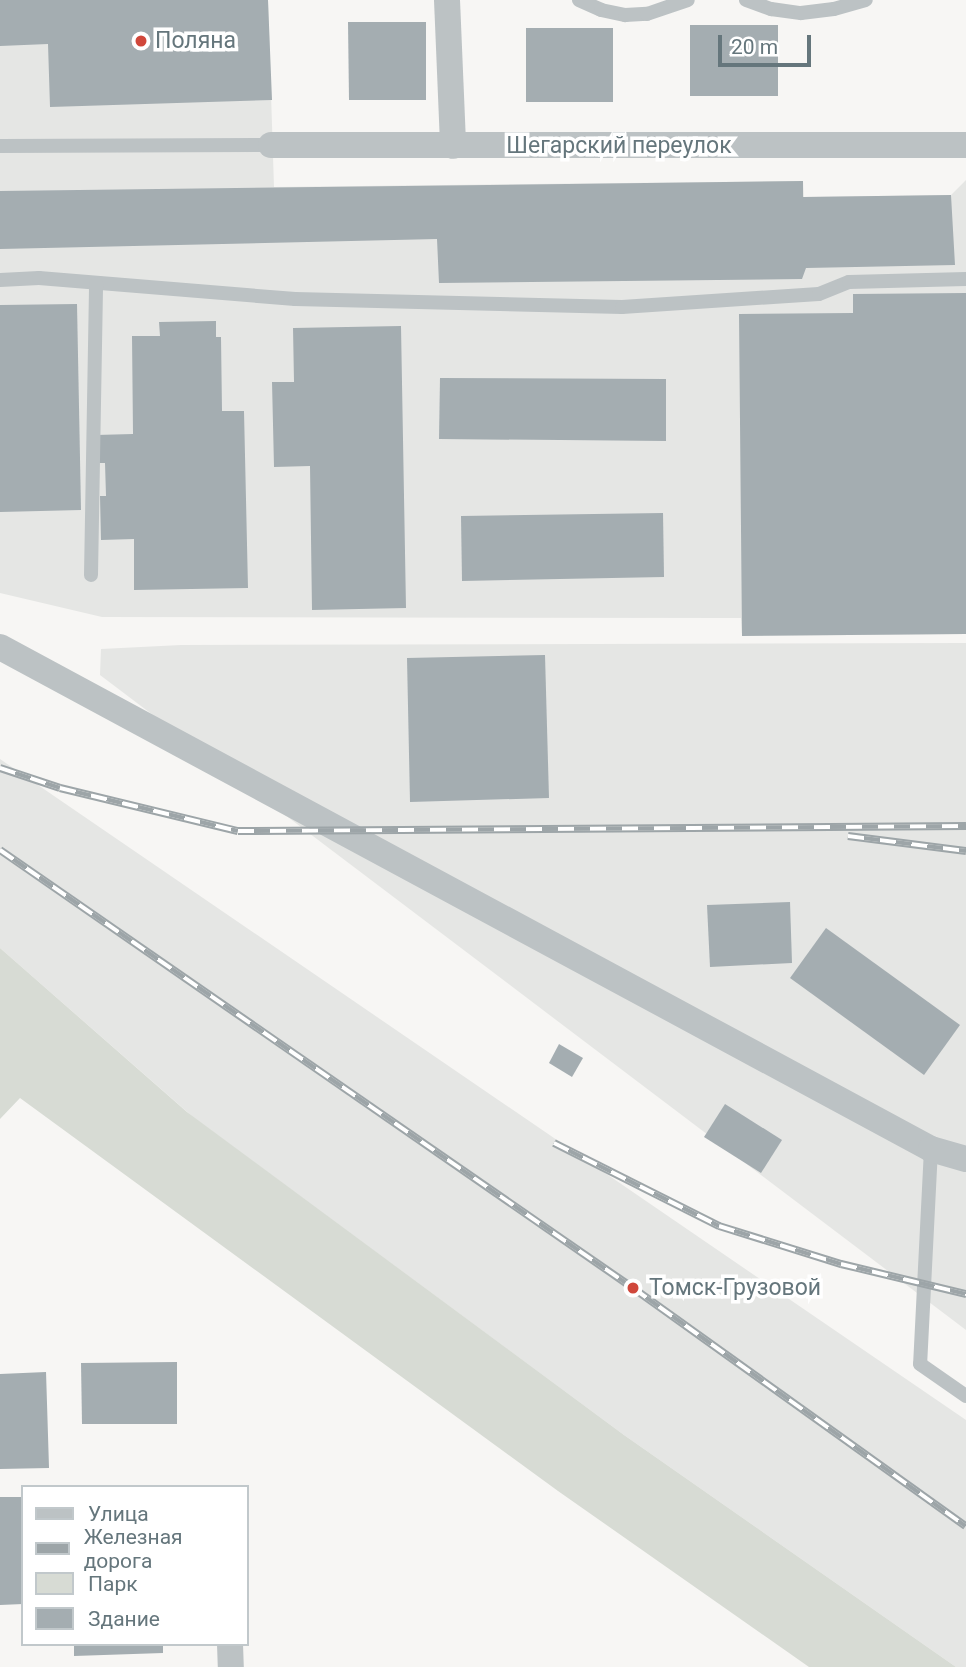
<!DOCTYPE html>
<meta charset="utf-8">
<style>
body{margin:0}
#map{position:relative;width:966px;height:1667px;overflow:hidden;background:#f7f6f4;font-family:Roboto,sans-serif}
div>[style]{position:absolute}
.built>*{inset:0;background:#e5e6e4}
.green>*{inset:0;background:#d7dbd4}
.building>*{inset:0;background:#a4adb1}
.service>*{height:14px;margin:-7px;padding:0 7px;transform-origin:7px;border-radius:7px;background:#bcc2c4}
.minor>*{height:26px;margin:-13px;padding:0 13px;transform-origin:13px;border-radius:13px;background:#bcc2c4}
.rail>*{height:8px;margin-top:-4px;transform-origin:0;background:repeating-linear-gradient(90deg,#fff 0 16px,#9da5a8 0 32px);box-sizing:border-box;border-block:2px solid #9da5a8}
.dots>*{width:19px;height:19px;translate:-50% -50%;box-sizing:border-box;border:4px solid #fff;border-radius:50%}
span{translate:-50% -50%;white-space:nowrap;text-align:center;line-height:1.15;-webkit-text-stroke:7px #fff;paint-order:stroke}
.poi-label{font-size:23px;color:#65767c}
.left{translate:0 -50%;text-align:left}
.street-label{font-size:23px;color:#65767c}
.legend{position:absolute;left:21px;top:1485px;width:228px;height:161px;box-sizing:border-box;background:#fff;border:2px solid #c1c8cb;margin:0;padding:9px 12px;list-style:none;font-size:21px;color:#65767c}
.legend li{display:flex;align-items:center;gap:14px;height:35px}
.legend b{width:35px;border:2px solid #c1c8cb}
.scale{position:absolute;left:718px;top:35px;width:93px;height:32px;box-sizing:border-box;border:4px solid #65767c;border-top:0;padding-left:9px;font-size:21px;line-height:24px;white-space:nowrap;color:#65767c;-webkit-text-stroke:5px #fff;paint-order:stroke}
</style>
<div id="map">
<div class="built">
<i style="clip-path:polygon(0 0,268px 0,274px 187px,803px 181px,804px 197px,951px 195px,966px 180px,966px 634px,742px 636px,741px 618px,102px 617px,0 593px)"></i>
<i style="clip-path:polygon(966px 643px,966px 1330px,100px 675px,101px 649px,181px 645px)"></i>
<i style="clip-path:polygon(0 759px,966px 1420px,966px 1667px,956px 1667px,624px 1435px,193px 1117px,0 948px)"></i>
</div>
<div class="green">
<i style="clip-path:polygon(0 948px,187px 1112px,624px 1435px,956px 1667px,809px 1667px,558px 1491px,20px 1098px,0 1119px)"></i>
</div>
<div class="building">
<i style="clip-path:polygon(0 0,268px 0,272px 100px,50px 107px,48px 44px,0 46px)"></i>
<i style="clip-path:polygon(348px 22px,426px 22px,426px 100px,349px 100px)"></i>
<i style="clip-path:polygon(690px 25px,778px 25px,778px 96px,690px 96px)"></i>
<i style="clip-path:polygon(526px 28px,613px 28px,613px 102px,526px 102px)"></i>
<i style="clip-path:polygon(803px 181px,803px 197px,951px 195px,955px 265px,806px 268px,802px 279px,439px 283px,437px 239px,0 249px,0 191px)"></i>
<i style="clip-path:polygon(966px 293px,966px 634px,742px 636px,739px 314px,853px 313px,853px 294px)"></i>
<i style="clip-path:polygon(77px 304px,81px 510px,0 512px,0 305px)"></i>
<i style="clip-path:polygon(216px 321px,216px 337px,221px 337px,222px 411px,244px 411px,248px 588px,134px 590px,134px 539px,101px 540px,100px 496px,106px 496px,105px 463px,97px 463px,96px 435px,133px 434px,132px 336px,160px 336px,159px 322px)"></i>
<i style="clip-path:polygon(401px 326px,406px 608px,312px 610px,310px 466px,274px 467px,272px 382px,294px 382px,293px 328px)"></i>
<i style="clip-path:polygon(440px 378px,666px 379px,666px 441px,439px 439px)"></i>
<i style="clip-path:polygon(663px 513px,664px 577px,462px 581px,461px 516px)"></i>
<i style="clip-path:polygon(545px 655px,549px 798px,410px 802px,407px 658px)"></i>
<i style="clip-path:polygon(790px 902px,792px 963px,710px 967px,707px 905px)"></i>
<i style="clip-path:polygon(826px 928px,960px 1025px,924px 1075px,790px 978px)"></i>
<i style="clip-path:polygon(559px 1044px,583px 1058px,572px 1077px,549px 1063px)"></i>
<i style="clip-path:polygon(725px 1104px,782px 1140px,761px 1173px,704px 1137px)"></i>
<i style="clip-path:polygon(177px 1362px,177px 1424px,82px 1424px,81px 1363px)"></i>
<i style="clip-path:polygon(46px 1372px,49px 1468px,0 1469px,0 1374px)"></i>
<i style="clip-path:polygon(0 1497px,23px 1497px,23px 1604px,0 1605px)"></i>
<i style="clip-path:polygon(74px 1644px,163px 1644px,163px 1653px,74px 1656px)"></i>
</div>
<div class="service">
<i style="left:579px;top:0;width:24px;rotate:24deg"></i>
<i style="left:601px;top:10px;width:25px;rotate:12deg"></i>
<i style="left:625px;top:15px;width:22px;rotate:-3deg"></i>
<i style="left:647px;top:14px;width:43px;rotate:-18.9deg"></i>
<i style="left:746px;top:0;width:27px;rotate:20deg"></i>
<i style="left:771px;top:9px;width:30px;rotate:8deg"></i>
<i style="left:801px;top:13px;width:33px;rotate:-7deg"></i>
<i style="left:834px;top:9px;width:33px;rotate:-16deg"></i>
<i style="left:0;top:146px;width:271px;rotate:-0.2deg"></i>
<i style="left:0;top:280px;width:39px;rotate:-3deg"></i>
<i style="left:39px;top:278px;width:257px;rotate:4.7deg"></i>
<i style="left:295px;top:299px;width:327px;rotate:1.4deg"></i>
<i style="left:622px;top:307px;width:197px;rotate:-3.8deg"></i>
<i style="left:819px;top:294px;width:32px;rotate:-22deg"></i>
<i style="left:849px;top:282px;width:117px;rotate:-1.5deg"></i>
<i style="left:91px;top:575px;width:291px;rotate:-89deg"></i>
<i style="left:931px;top:1149px;width:215px;rotate:92.9deg"></i>
<i style="left:920px;top:1364px;width:56px;rotate:34.8deg"></i>
</div>
<div class="minor">
<i style="left:447px;top:0;width:146px;rotate:87.6deg"></i>
<i style="left:271px;top:145px;width:695px"></i>
<i style="left:0;top:647px;width:1058px;rotate:28.33deg"></i>
<i style="left:931px;top:1149px;width:36px;rotate:16deg"></i>
<i style="left:230px;top:1644px;width:23px;rotate:88deg"></i>
</div>
<div class="rail">
<i style="left:0;top:768px;width:63px;rotate:18.4deg"></i>
<i style="left:60px;top:788px;width:183px;rotate:13.6deg"></i>
<i style="left:238px;top:831px;width:728px;rotate:-0.39deg"></i>
<i style="left:848px;top:836px;width:119px;rotate:7.2deg"></i>
<i style="left:0;top:850px;width:770px;rotate:34.68deg"></i>
<i style="left:633px;top:1288px;width:409px;rotate:35.6deg"></i>
<i style="left:554px;top:1143px;width:185px;rotate:26.7deg"></i>
<i style="left:719px;top:1226px;width:128px;rotate:17.3deg"></i>
<i style="left:841px;top:1264px;width:129px;rotate:13.5deg"></i>
</div>
<div class="dots">
<i style="left:141px;top:41px;background:#d0473b"></i>
<i style="left:633px;top:1288px;background:#d0473b"></i>
</div>
<div class="poi-label">
<span class="left" style="left:155px;top:41px">Поляна</span>
<span class="left" style="left:649px;top:1288px">Томск-Грузовой</span>
</div>
<div class="street-label">
<span style="left:619px;top:146px">Шегарский переулок</span>
</div>
<ul class="legend">
<li><b style="height:9px;background:#bcc2c4"></b>Улица</li>
<li><b style="height:9px;background:#9da5a8"></b>Железная дорога</li>
<li><b style="height:19px;background:#d7dbd4"></b>Парк</li>
<li><b style="height:19px;background:#a4adb1"></b>Здание</li>
</ul>
<div class="scale">20 m</div>
</div>
